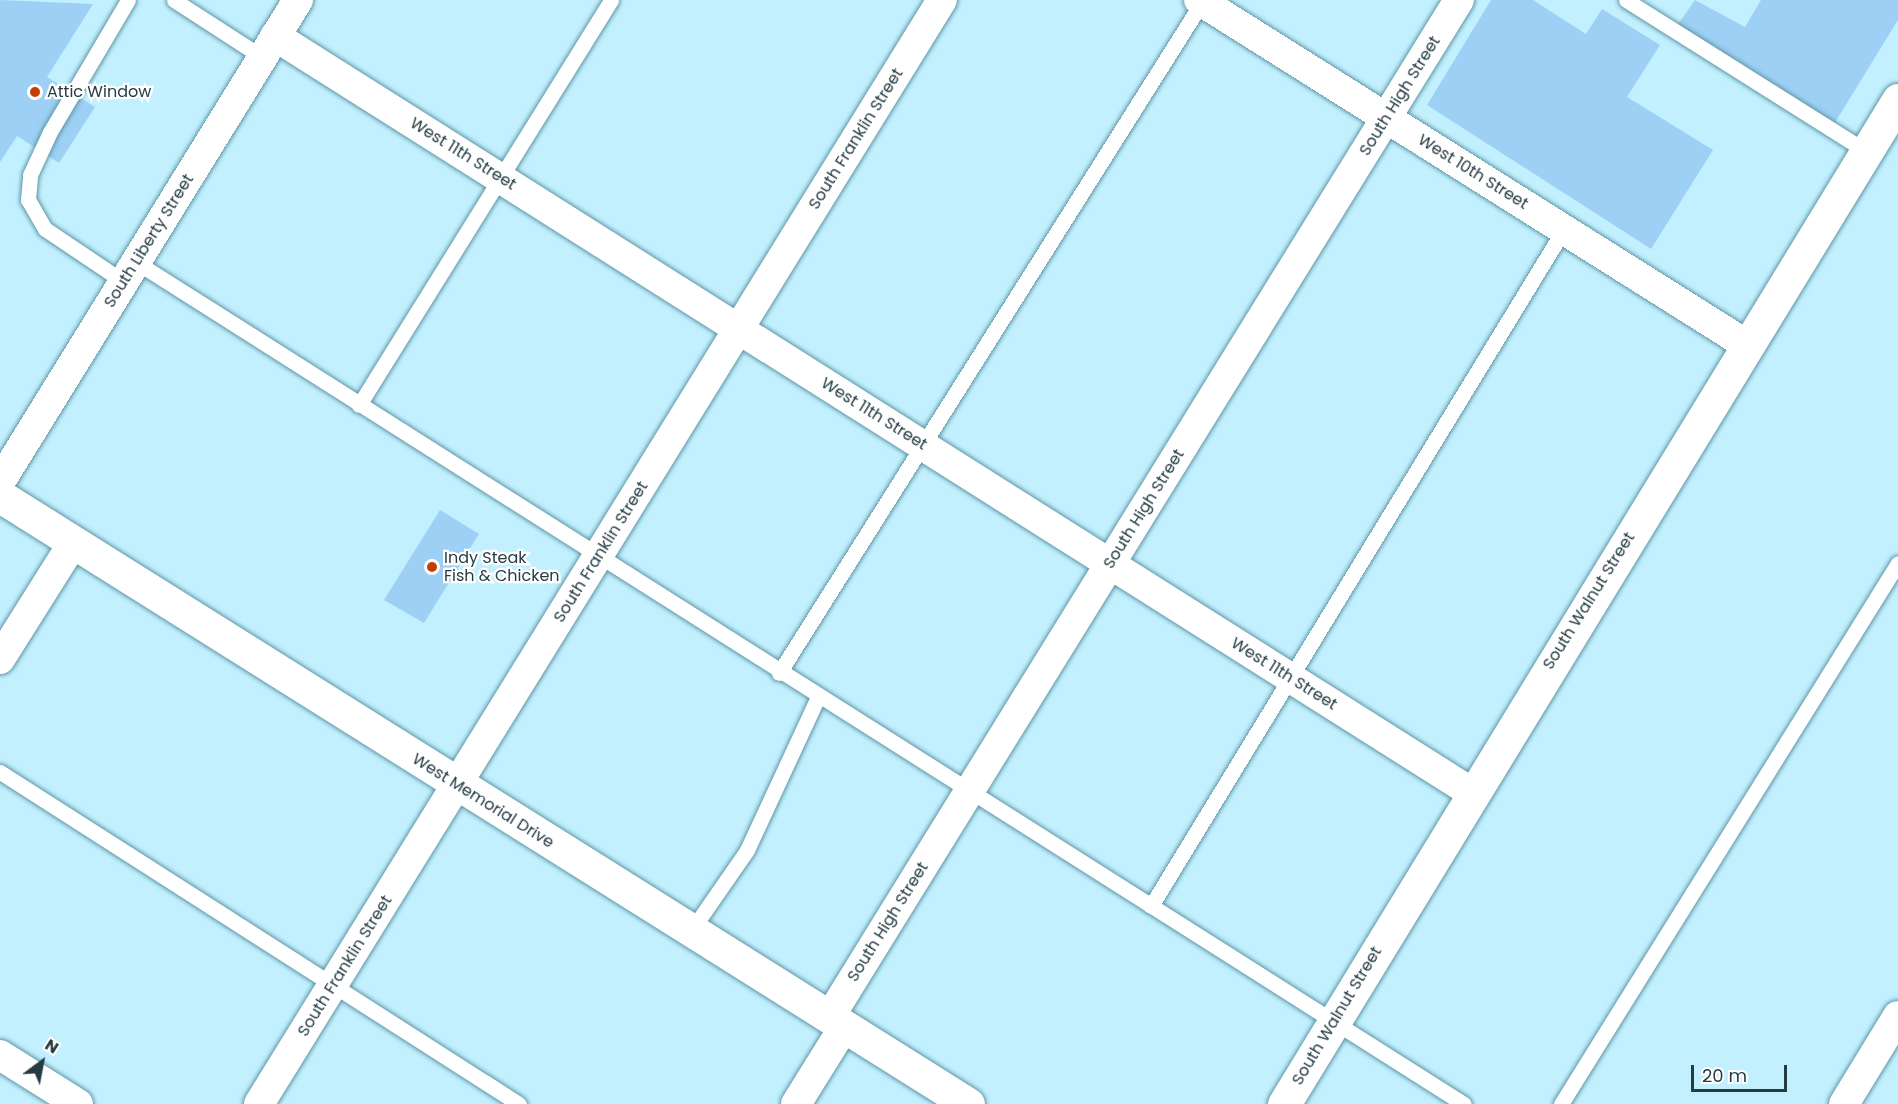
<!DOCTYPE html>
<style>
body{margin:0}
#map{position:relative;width:1898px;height:1104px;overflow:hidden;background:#c2f0fe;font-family:Poppins,sans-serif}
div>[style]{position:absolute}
.building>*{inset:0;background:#9dd0f4}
.roads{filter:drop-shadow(0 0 2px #5e96a7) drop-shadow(0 0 2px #5e96a7)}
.service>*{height:15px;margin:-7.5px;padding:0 7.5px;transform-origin:7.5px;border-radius:7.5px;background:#fff}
.minor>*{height:30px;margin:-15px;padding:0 15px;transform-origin:15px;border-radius:15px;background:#fff}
.secondary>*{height:33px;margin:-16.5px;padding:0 16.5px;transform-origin:16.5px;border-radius:16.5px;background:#fff}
.dots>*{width:16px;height:16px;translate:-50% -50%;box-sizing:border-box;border:3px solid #fff;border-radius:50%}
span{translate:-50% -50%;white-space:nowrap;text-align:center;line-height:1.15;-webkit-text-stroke:4.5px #fff;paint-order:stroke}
.poi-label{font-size:16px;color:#253c43}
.left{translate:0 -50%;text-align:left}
.street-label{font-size:16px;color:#253c43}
.north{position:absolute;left:12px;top:1032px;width:60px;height:60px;-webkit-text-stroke:4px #fff;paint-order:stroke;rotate:32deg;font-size:16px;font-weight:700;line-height:24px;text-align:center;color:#253c43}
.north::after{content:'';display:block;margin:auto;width:21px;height:27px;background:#253c43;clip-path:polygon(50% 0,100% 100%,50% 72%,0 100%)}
.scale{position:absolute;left:1691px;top:1065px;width:96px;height:27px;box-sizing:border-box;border:3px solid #253c43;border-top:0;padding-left:8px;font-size:18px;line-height:21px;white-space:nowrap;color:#253c43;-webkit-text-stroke:4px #fff;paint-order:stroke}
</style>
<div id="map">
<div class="building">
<i style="clip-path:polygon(0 0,93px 4px,47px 77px,95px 107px,59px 163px,17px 136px,0 162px)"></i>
<i style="clip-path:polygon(1491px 0,1533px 0,1586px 34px,1602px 9px,1660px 45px,1627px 97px,1713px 150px,1651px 249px,1427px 105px)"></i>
<i style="clip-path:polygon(1695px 0,1745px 27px,1761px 0,1898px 0,1898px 20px,1831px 129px,1674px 30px)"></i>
<i style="clip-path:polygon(440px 510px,479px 534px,424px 623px,384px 600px)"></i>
</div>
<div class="roads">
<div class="service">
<i style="left:174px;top:0;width:105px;rotate:32.9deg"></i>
<i style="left:1626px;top:0;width:284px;rotate:32.2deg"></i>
<i style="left:136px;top:262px;width:1572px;rotate:32.38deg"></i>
<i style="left:124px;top:282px;width:95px;rotate:-146.1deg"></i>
<i style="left:45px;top:229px;width:34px;rotate:-120deg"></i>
<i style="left:28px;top:200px;width:25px;rotate:-85deg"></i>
<i style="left:30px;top:175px;width:47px;rotate:-65.1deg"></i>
<i style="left:50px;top:132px;width:153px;rotate:-59.4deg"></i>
<i style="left:359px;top:405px;width:477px;rotate:-58.1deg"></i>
<i style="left:779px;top:673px;width:793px;rotate:-57.77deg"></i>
<i style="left:0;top:772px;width:616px;rotate:32.61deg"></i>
<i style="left:1151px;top:906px;width:793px;rotate:-58.61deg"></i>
<i style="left:691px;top:931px;width:98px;rotate:-55.3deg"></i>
<i style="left:747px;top:850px;width:169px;rotate:-65.1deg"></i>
<i style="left:1561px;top:1104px;width:637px;rotate:-58.08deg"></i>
</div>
<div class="minor">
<i style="left:1199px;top:0;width:648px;rotate:32.19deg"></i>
<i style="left:275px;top:36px;width:1415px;rotate:32.3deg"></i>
<i style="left:0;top:482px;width:567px;rotate:-58.27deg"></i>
<i style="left:0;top:659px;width:137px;rotate:-57.8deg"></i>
<i style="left:829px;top:1018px;width:1197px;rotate:-58.25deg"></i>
<i style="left:0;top:1055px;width:92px;rotate:32.1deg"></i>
<i style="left:259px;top:1104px;width:1298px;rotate:-58.26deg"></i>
<i style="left:796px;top:1104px;width:91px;rotate:-58.1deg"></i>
<i style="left:1844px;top:1104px;width:103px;rotate:-58.5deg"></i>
</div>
<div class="secondary">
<i style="left:0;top:496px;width:1143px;rotate:32.13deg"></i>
<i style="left:1284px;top:1104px;width:1177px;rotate:-58.55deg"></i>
</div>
</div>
<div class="dots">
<i style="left:35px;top:92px;background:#c43e00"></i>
<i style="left:432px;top:567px;background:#c43e00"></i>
</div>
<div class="poi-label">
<span class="left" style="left:47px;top:92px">Attic Window</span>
<span class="left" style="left:444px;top:567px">Indy Steak<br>Fish &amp; Chicken</span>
</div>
<div class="street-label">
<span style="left:1400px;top:96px;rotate:-58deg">South High Street</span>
<span style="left:856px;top:139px;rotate:-58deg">South Franklin Street</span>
<span style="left:463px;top:154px;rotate:32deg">West 11th Street</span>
<span style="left:1473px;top:172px;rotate:32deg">West 10th Street</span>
<span style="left:149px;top:241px;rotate:-58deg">South Liberty Street</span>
<span style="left:874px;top:414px;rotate:32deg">West 11th Street</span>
<span style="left:1144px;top:509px;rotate:-58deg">South High Street</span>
<span style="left:601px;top:552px;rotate:-58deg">South Franklin Street</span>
<span style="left:1589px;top:601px;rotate:-58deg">South Walnut Street</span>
<span style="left:1284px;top:674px;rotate:32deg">West 11th Street</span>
<span style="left:483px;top:801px;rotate:32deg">West Memorial Drive</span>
<span style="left:888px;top:922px;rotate:-58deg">South High Street</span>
<span style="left:345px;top:966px;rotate:-58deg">South Franklin Street</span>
<span style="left:1337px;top:1016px;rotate:-59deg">South Walnut Street</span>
</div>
<div class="north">N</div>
<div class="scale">20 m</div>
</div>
